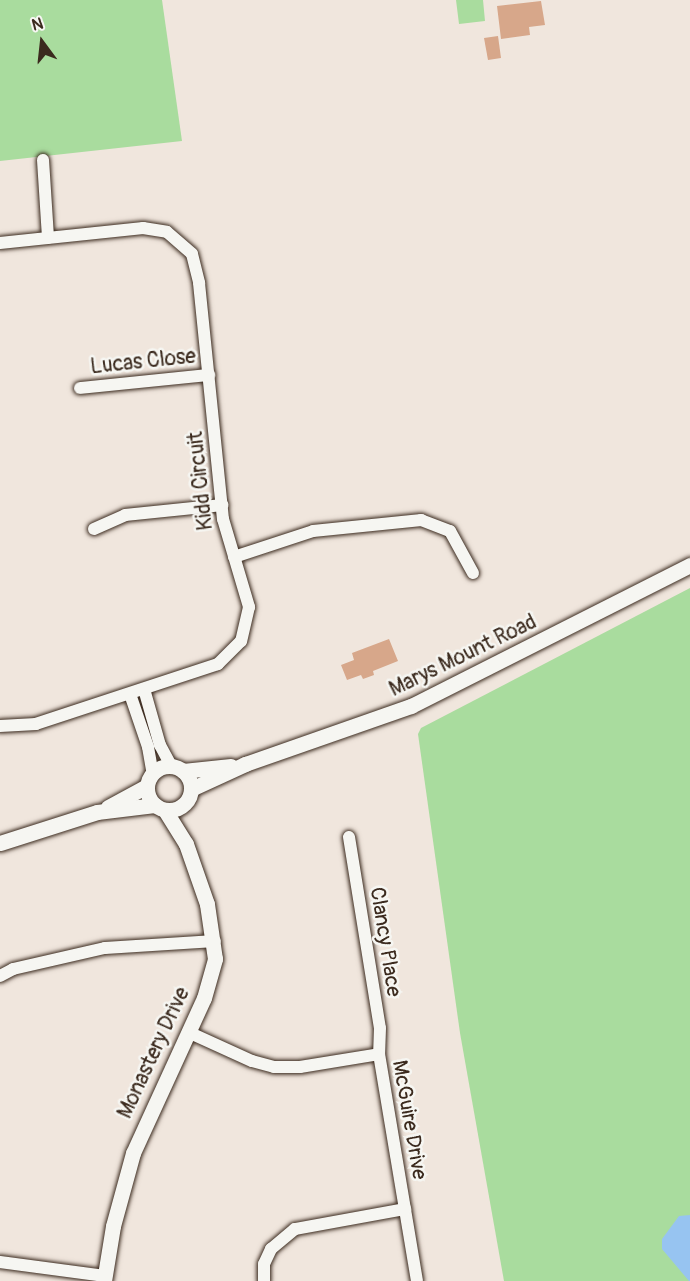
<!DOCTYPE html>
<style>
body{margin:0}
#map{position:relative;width:690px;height:1281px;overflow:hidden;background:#f0e6dd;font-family:Pangolin,sans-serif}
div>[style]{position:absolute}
.green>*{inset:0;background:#a9dc9e}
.water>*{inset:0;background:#97c4f1}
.building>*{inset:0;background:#d7a78a}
.roads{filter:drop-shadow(0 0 2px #3b2a1e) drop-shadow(0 0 2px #3b2a1e)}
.minor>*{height:12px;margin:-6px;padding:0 6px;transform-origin:6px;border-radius:6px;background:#f6f6f2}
.tertiary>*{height:15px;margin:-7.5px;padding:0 7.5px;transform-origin:7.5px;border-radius:7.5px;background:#f6f6f2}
.tertiary>.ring{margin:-7.5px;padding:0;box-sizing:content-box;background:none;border:15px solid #f6f6f2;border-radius:50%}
span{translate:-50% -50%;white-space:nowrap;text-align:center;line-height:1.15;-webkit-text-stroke:5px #f6f6f2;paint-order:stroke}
.street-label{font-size:21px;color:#3b2a1e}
.north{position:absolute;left:12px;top:12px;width:60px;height:60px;-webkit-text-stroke:4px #f6f6f2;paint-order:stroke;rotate:345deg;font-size:16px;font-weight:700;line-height:24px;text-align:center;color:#3b2a1e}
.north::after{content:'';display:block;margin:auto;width:21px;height:27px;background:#3b2a1e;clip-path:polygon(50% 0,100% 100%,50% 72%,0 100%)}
</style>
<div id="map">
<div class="green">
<i style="clip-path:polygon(0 0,162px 0,182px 141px,0 161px)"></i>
<i style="clip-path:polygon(456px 0,483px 0,485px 21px,459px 24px)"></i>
<i style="clip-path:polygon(690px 588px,690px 1281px,504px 1281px,460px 1033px,418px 734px,421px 728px)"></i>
</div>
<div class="water">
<i style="clip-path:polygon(690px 1215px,690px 1281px,689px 1281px,662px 1249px,662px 1239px,679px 1216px)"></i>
</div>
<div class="building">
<i style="clip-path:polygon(541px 1px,545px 25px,529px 27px,530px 35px,501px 39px,497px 6px)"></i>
<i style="clip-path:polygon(498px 36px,501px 58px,488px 60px,484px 38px)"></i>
<i style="clip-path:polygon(389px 639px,398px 661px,373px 671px,374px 675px,363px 679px,361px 675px,347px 680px,341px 665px,354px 660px,352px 653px)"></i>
</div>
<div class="roads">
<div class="minor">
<i style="left:43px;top:160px;width:78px;rotate:86.3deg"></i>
<i style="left:0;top:243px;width:144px;rotate:-6deg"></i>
<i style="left:143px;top:228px;width:24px;rotate:9deg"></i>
<i style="left:167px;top:232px;width:33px;rotate:41deg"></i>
<i style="left:192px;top:254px;width:30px;rotate:76deg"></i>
<i style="left:199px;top:283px;width:237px;rotate:84.2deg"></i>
<i style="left:223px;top:519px;width:92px;rotate:73.5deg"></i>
<i style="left:249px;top:607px;width:35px;rotate:103deg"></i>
<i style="left:241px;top:641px;width:33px;rotate:135deg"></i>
<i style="left:218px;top:664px;width:192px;rotate:161.8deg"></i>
<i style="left:36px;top:724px;width:36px;rotate:177deg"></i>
<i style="left:80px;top:388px;width:130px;rotate:-5.8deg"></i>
<i style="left:94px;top:529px;width:34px;rotate:-24deg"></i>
<i style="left:125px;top:515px;width:98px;rotate:-5.9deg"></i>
<i style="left:234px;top:557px;width:83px;rotate:-18.2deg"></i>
<i style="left:313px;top:531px;width:109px;rotate:-5.8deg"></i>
<i style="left:421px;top:520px;width:31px;rotate:21deg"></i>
<i style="left:450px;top:531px;width:48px;rotate:61.3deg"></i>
<i style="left:144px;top:689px;width:58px;rotate:74.1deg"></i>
<i style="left:160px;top:745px;width:24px;rotate:62deg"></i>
<i style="left:130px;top:694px;width:56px;rotate:71.2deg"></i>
<i style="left:148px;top:747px;width:27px;rotate:80deg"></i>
<i style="left:349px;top:837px;width:193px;rotate:80.8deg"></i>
<i style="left:380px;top:1028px;width:26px;rotate:92deg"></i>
<i style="left:0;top:976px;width:15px;rotate:-28deg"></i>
<i style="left:13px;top:969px;width:94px;rotate:-12.9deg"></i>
<i style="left:105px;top:948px;width:110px;rotate:-3.6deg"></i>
<i style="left:188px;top:1032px;width:70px;rotate:24.4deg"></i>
<i style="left:252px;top:1061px;width:23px;rotate:15deg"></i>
<i style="left:274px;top:1067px;width:26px"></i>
<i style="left:300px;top:1067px;width:80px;rotate:-9.3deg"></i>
<i style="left:379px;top:1054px;width:230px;rotate:80.5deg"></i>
<i style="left:0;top:1262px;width:106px;rotate:7.6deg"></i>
<i style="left:264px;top:1281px;width:17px;rotate:-90deg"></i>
<i style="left:264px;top:1264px;width:17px;rotate:-65deg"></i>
<i style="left:271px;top:1249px;width:31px;rotate:-40deg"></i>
<i style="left:295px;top:1229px;width:112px;rotate:-10.3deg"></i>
</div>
<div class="tertiary">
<i class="ring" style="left:147px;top:766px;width:29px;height:29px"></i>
<i style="left:183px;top:771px;width:48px;rotate:-5.9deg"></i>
<i style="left:191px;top:789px;width:60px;rotate:-24.8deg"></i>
<i style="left:245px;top:764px;width:176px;rotate:-19.3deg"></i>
<i style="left:411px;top:706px;width:313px;rotate:-26.8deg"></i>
<i style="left:108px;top:807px;width:44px;rotate:-28.3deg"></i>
<i style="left:0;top:843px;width:102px;rotate:-17.7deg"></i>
<i style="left:97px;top:812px;width:58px;rotate:-6.9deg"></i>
<i style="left:104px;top:1281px;width:56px;rotate:-80.7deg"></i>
<i style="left:113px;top:1226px;width:76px;rotate:-74.7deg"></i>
<i style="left:133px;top:1153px;width:170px;rotate:-65.4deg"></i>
<i style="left:204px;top:998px;width:41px;rotate:-74.2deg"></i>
<i style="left:215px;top:959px;width:56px;rotate:-98.3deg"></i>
<i style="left:207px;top:904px;width:64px;rotate:-109.3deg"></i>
<i style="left:186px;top:844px;width:40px;rotate:-122deg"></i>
</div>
</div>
<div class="street-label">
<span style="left:143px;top:362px;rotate:-6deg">Lucas Close</span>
<span style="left:201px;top:481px;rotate:-96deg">Kidd Circuit</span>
<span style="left:463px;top:656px;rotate:-26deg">Marys Mount Road</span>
<span style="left:385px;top:942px;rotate:81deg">Clancy Place</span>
<span style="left:154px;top:1053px;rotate:-65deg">Monastery Drive</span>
<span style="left:409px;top:1120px;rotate:80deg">McGuire Drive</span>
</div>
<div class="north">N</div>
</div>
